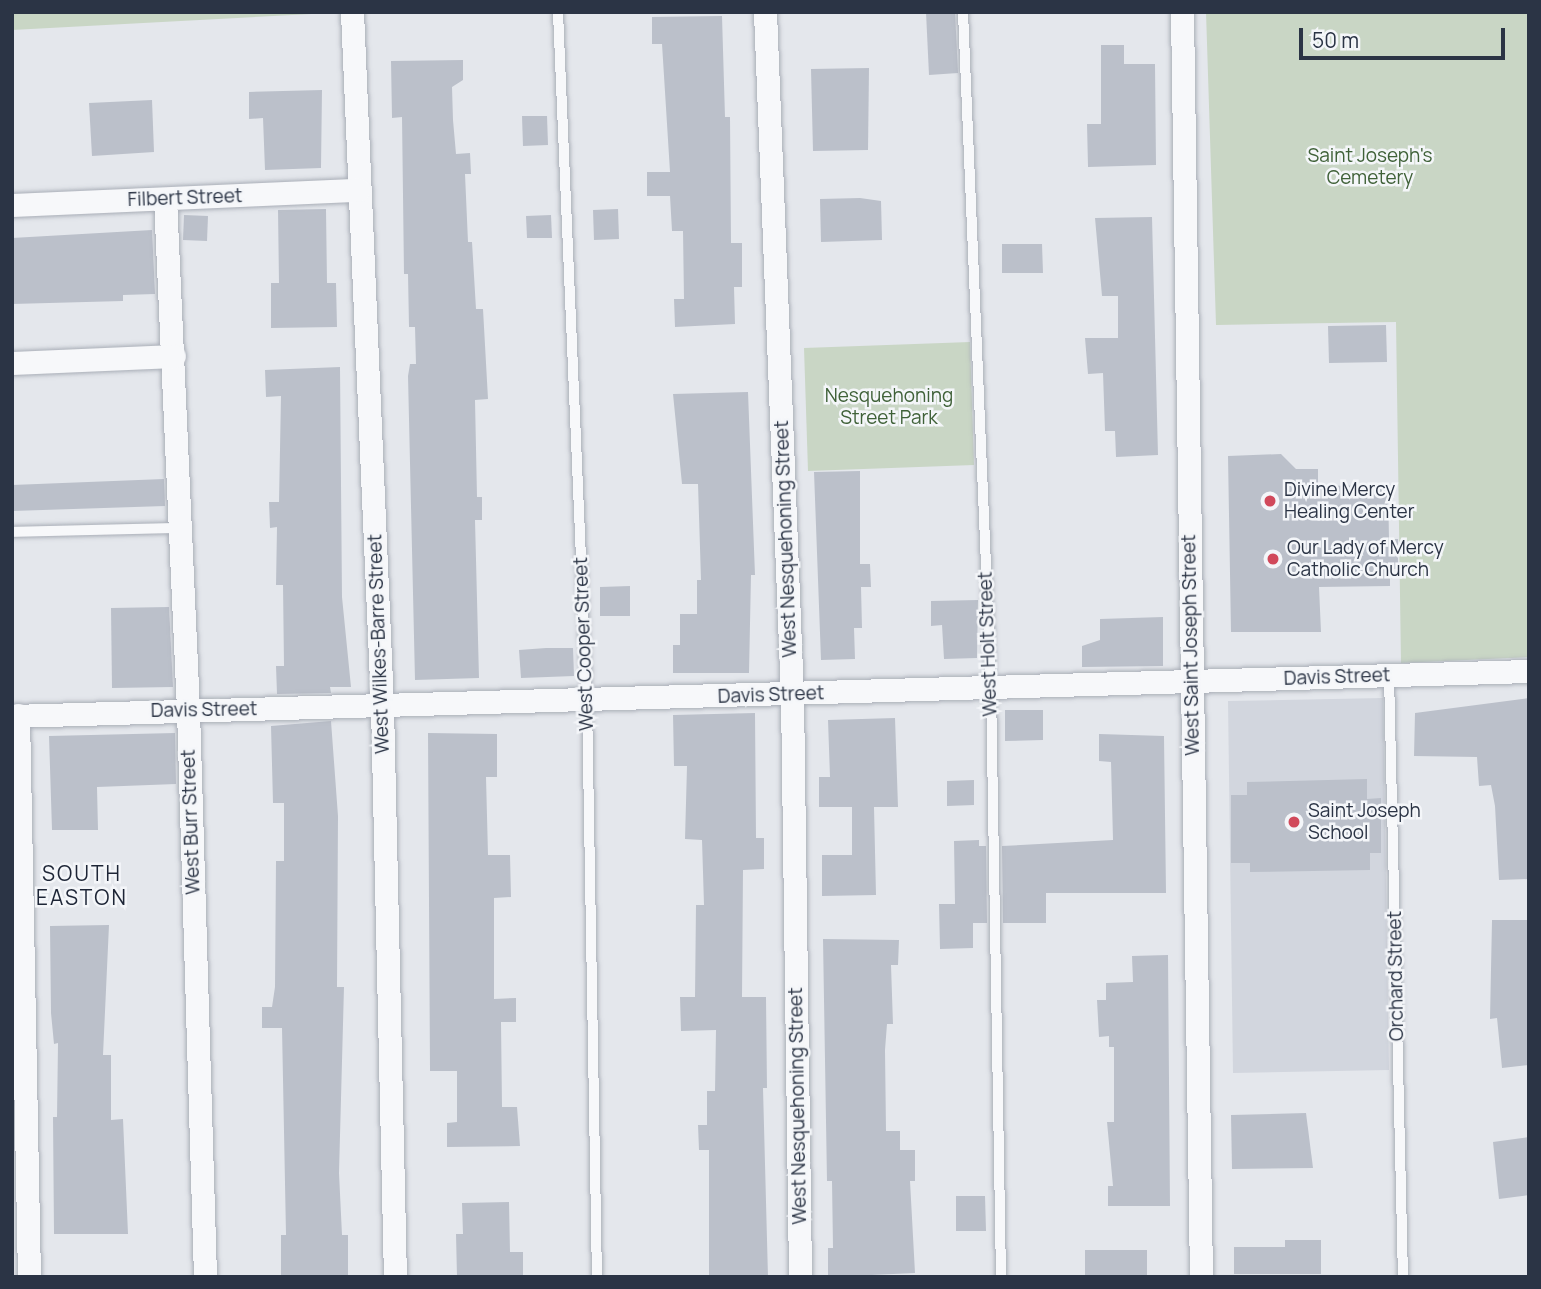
<!DOCTYPE html>
<style>
body{margin:0}
#map{position:relative;width:1541px;height:1289px;overflow:hidden;background:#e4e7ec;font-family:Manrope,sans-serif}
div>[style]{position:absolute}
.built>*{inset:0;background:#d2d6de}
.green>*{inset:0;background:#c9d6c5}
.building>*{inset:0;background:#bbc0ca}
.roads{filter:drop-shadow(0 0 2px #a9aeb7) drop-shadow(0 0 2px #a9aeb7)}
.service>*{height:10px;margin:-5px;padding:0 5px;transform-origin:5px;border-radius:5px;background:#f7f8fa}
.minor>*{height:23px;margin:-11.5px;padding:0 11.5px;transform-origin:11.5px;border-radius:11.5px;background:#f7f8fa}
.dots>*{width:19px;height:19px;translate:-50% -50%;box-sizing:border-box;border:4px solid #f4f6f9;border-radius:50%}
span{translate:-50% -50%;white-space:nowrap;text-align:center;line-height:1.15;-webkit-text-stroke:5px #f4f6f9;paint-order:stroke}
.park-label{font-size:19px;color:#3f6138}
.street-label{font-size:19px;color:#2b3445}
.poi-label{font-size:19px;color:#2b3445}
.left{translate:0 -50%;text-align:left}
.neighbourhood-label{font-size:21px;color:#1d2536;letter-spacing:2px}
.frame{position:absolute;inset:0;border:14px solid #2b3445;pointer-events:none}
.scale{position:absolute;left:1299px;top:28px;width:206px;height:32px;box-sizing:border-box;border:4px solid #2b3445;border-top:0;padding-left:9px;font-size:21px;line-height:24px;white-space:nowrap;color:#2b3445;-webkit-text-stroke:5px #f4f6f9;paint-order:stroke}
</style>
<div id="map">
<div class="built">
<i style="clip-path:polygon(1383px 698px,1389px 1070px,1233px 1073px,1228px 701px)"></i>
</div>
<div class="green">
<i style="clip-path:polygon(12px 12px,350px 12px,12px 30px)"></i>
<i style="clip-path:polygon(1206px 12px,1529px 12px,1529px 657px,1401px 663px,1396px 322px,1216px 325px)"></i>
<i style="clip-path:polygon(970px 342px,974px 465px,808px 471px,804px 348px)"></i>
</div>
<div class="building">
<i style="clip-path:polygon(926px 12px,955px 12px,958px 73px,929px 75px)"></i>
<i style="clip-path:polygon(722px 16px,725px 117px,730px 117px,731px 243px,742px 243px,742px 287px,734px 287px,735px 324px,675px 327px,674px 299px,684px 299px,683px 231px,672px 231px,670px 196px,647px 196px,647px 172px,670px 172px,662px 44px,652px 44px,652px 17px)"></i>
<i style="clip-path:polygon(1101px 45px,1124px 45px,1124px 64px,1155px 64px,1156px 165px,1088px 167px,1087px 124px,1101px 124px)"></i>
<i style="clip-path:polygon(463px 60px,463px 80px,452px 87px,453px 120px,456px 154px,470px 153px,471px 174px,465px 174px,468px 242px,472px 242px,476px 309px,483px 309px,488px 399px,475px 400px,477px 497px,482px 497px,482px 520px,475px 520px,479px 678px,415px 680px,408px 376px,410px 364px,416px 364px,415px 327px,409px 327px,408px 274px,404px 274px,402px 117px,392px 118px,391px 61px)"></i>
<i style="clip-path:polygon(869px 68px,868px 150px,813px 151px,811px 69px)"></i>
<i style="clip-path:polygon(322px 90px,321px 168px,265px 170px,263px 118px,249px 119px,249px 92px)"></i>
<i style="clip-path:polygon(152px 100px,154px 152px,92px 156px,89px 103px)"></i>
<i style="clip-path:polygon(522px 116px,547px 116px,548px 145px,523px 146px)"></i>
<i style="clip-path:polygon(860px 198px,881px 201px,882px 240px,821px 242px,820px 199px)"></i>
<i style="clip-path:polygon(326px 209px,327px 283px,336px 283px,337px 327px,271px 328px,271px 283px,279px 283px,278px 210px)"></i>
<i style="clip-path:polygon(618px 209px,619px 239px,594px 240px,593px 210px)"></i>
<i style="clip-path:polygon(184px 215px,208px 216px,207px 241px,183px 240px)"></i>
<i style="clip-path:polygon(551px 215px,552px 238px,527px 238px,526px 216px)"></i>
<i style="clip-path:polygon(1152px 217px,1158px 455px,1116px 457px,1115px 431px,1105px 431px,1103px 373px,1088px 374px,1085px 338px,1118px 338px,1118px 296px,1102px 296px,1095px 218px)"></i>
<i style="clip-path:polygon(152px 230px,155px 294px,123px 295px,123px 301px,12px 304px,12px 238px)"></i>
<i style="clip-path:polygon(1002px 244px,1042px 244px,1043px 273px,1002px 273px)"></i>
<i style="clip-path:polygon(1386px 325px,1387px 362px,1329px 363px,1328px 326px)"></i>
<i style="clip-path:polygon(340px 367px,342px 597px,351px 687px,330px 687px,331px 693px,277px 694px,276px 666px,284px 666px,283px 585px,276px 585px,277px 527px,270px 528px,269px 502px,279px 502px,281px 396px,266px 397px,265px 370px)"></i>
<i style="clip-path:polygon(748px 392px,755px 575px,751px 575px,749px 673px,673px 673px,673px 645px,680px 645px,680px 614px,697px 614px,697px 580px,701px 580px,698px 484px,682px 484px,673px 394px)"></i>
<i style="clip-path:polygon(1281px 454px,1296px 469px,1318px 469px,1318px 486px,1388px 485px,1389px 539px,1398px 539px,1398px 569px,1390px 569px,1390px 586px,1319px 587px,1321px 632px,1231px 632px,1228px 456px)"></i>
<i style="clip-path:polygon(860px 471px,860px 564px,870px 564px,871px 587px,861px 587px,862px 628px,854px 628px,855px 659px,821px 660px,814px 472px)"></i>
<i style="clip-path:polygon(164px 479px,165px 506px,12px 511px,12px 485px)"></i>
<i style="clip-path:polygon(630px 586px,630px 616px,600px 616px,600px 587px)"></i>
<i style="clip-path:polygon(978px 600px,977px 658px,944px 659px,942px 625px,931px 626px,931px 601px)"></i>
<i style="clip-path:polygon(169px 607px,173px 687px,112px 688px,111px 608px)"></i>
<i style="clip-path:polygon(1163px 617px,1163px 666px,1082px 667px,1082px 646px,1100px 640px,1100px 619px)"></i>
<i style="clip-path:polygon(546px 648px,573px 648px,574px 676px,521px 678px,519px 650px)"></i>
<i style="clip-path:polygon(1529px 698px,1529px 879px,1499px 880px,1495px 806px,1491px 785px,1479px 786px,1477px 757px,1414px 756px,1415px 713px)"></i>
<i style="clip-path:polygon(1005px 710px,1043px 710px,1043px 740px,1005px 741px)"></i>
<i style="clip-path:polygon(755px 713px,756px 838px,764px 838px,764px 869px,743px 870px,742px 997px,766px 997px,767px 1088px,763px 1088px,768px 1277px,709px 1277px,709px 1150px,699px 1150px,698px 1125px,707px 1125px,707px 1091px,715px 1091px,716px 1030px,681px 1031px,680px 997px,695px 997px,696px 905px,704px 905px,702px 840px,685px 839px,687px 766px,674px 766px,673px 715px)"></i>
<i style="clip-path:polygon(895px 718px,898px 807px,874px 807px,876px 895px,822px 896px,822px 855px,852px 855px,852px 807px,819px 807px,819px 777px,830px 777px,828px 720px)"></i>
<i style="clip-path:polygon(331px 721px,338px 816px,337px 987px,344px 987px,339px 1173px,342px 1235px,348px 1235px,348px 1277px,281px 1277px,281px 1235px,286px 1235px,282px 1028px,262px 1028px,262px 1007px,272px 1007px,275px 987px,276px 861px,284px 861px,284px 803px,273px 803px,271px 726px)"></i>
<i style="clip-path:polygon(175px 733px,176px 784px,97px 787px,98px 830px,52px 830px,49px 736px)"></i>
<i style="clip-path:polygon(428px 733px,497px 734px,497px 777px,486px 777px,488px 855px,510px 855px,511px 897px,494px 898px,494px 999px,516px 998px,516px 1022px,501px 1022px,502px 1107px,517px 1107px,520px 1146px,447px 1147px,447px 1123px,457px 1122px,457px 1071px,430px 1071px)"></i>
<i style="clip-path:polygon(1099px 734px,1164px 736px,1166px 893px,1046px 893px,1046px 923px,1003px 923px,1002px 846px,1113px 840px,1111px 762px,1099px 761px)"></i>
<i style="clip-path:polygon(1367px 779px,1367px 799px,1381px 798px,1381px 853px,1370px 853px,1370px 870px,1250px 872px,1250px 863px,1231px 863px,1231px 795px,1247px 795px,1247px 782px)"></i>
<i style="clip-path:polygon(974px 780px,974px 805px,947px 806px,947px 781px)"></i>
<i style="clip-path:polygon(979px 840px,979px 846px,986px 846px,987px 923px,973px 923px,973px 948px,940px 949px,939px 904px,955px 904px,954px 841px)"></i>
<i style="clip-path:polygon(1492px 920px,1529px 920px,1529px 1065px,1502px 1068px,1497px 1018px,1490px 1019px)"></i>
<i style="clip-path:polygon(109px 925px,103px 1055px,111px 1055px,111px 1120px,123px 1119px,128px 1234px,54px 1234px,53px 1117px,57px 1117px,58px 1043px,54px 1044px,51px 1013px,50px 926px)"></i>
<i style="clip-path:polygon(823px 939px,899px 940px,898px 965px,891px 965px,893px 1024px,887px 1024px,885px 1050px,886px 1131px,900px 1131px,900px 1150px,915px 1150px,915px 1181px,910px 1181px,915px 1273px,828px 1277px,828px 1248px,833px 1248px,832px 1181px,827px 1181px)"></i>
<i style="clip-path:polygon(1168px 955px,1170px 1206px,1108px 1206px,1108px 1186px,1113px 1186px,1107px 1122px,1114px 1122px,1114px 1047px,1109px 1047px,1109px 1036px,1099px 1037px,1097px 1000px,1106px 1000px,1106px 983px,1133px 982px,1132px 956px)"></i>
<i style="clip-path:polygon(1306px 1113px,1313px 1168px,1232px 1169px,1231px 1115px)"></i>
<i style="clip-path:polygon(1529px 1137px,1529px 1195px,1499px 1199px,1493px 1142px)"></i>
<i style="clip-path:polygon(956px 1196px,985px 1196px,986px 1231px,956px 1231px)"></i>
<i style="clip-path:polygon(509px 1202px,510px 1252px,523px 1252px,523px 1276px,457px 1277px,456px 1234px,463px 1234px,462px 1203px)"></i>
<i style="clip-path:polygon(1285px 1240px,1321px 1240px,1321px 1274px,1234px 1274px,1234px 1247px,1285px 1247px)"></i>
<i style="clip-path:polygon(1085px 1250px,1147px 1250px,1147px 1277px,1085px 1277px)"></i>
</div>
<div class="roads">
<div class="service">
<i style="left:558px;top:12px;width:690px;rotate:87.59deg"></i>
<i style="left:587px;top:701px;width:576px;rotate:89.01deg"></i>
<i style="left:963px;top:12px;width:676px;rotate:87.62deg"></i>
<i style="left:991px;top:687px;width:590px;rotate:89.03deg"></i>
<i style="left:12px;top:532px;width:168px;rotate:-1.4deg"></i>
<i style="left:1389px;top:675px;width:602px;rotate:88.67deg"></i>
</div>
<div class="minor">
<i style="left:352px;top:12px;width:695px;rotate:87.52deg"></i>
<i style="left:382px;top:706px;width:571px;rotate:88.7deg"></i>
<i style="left:765px;top:12px;width:684px;rotate:87.74deg"></i>
<i style="left:792px;top:695px;width:582px;rotate:89.21deg"></i>
<i style="left:1182px;top:12px;width:1265px;rotate:89.14deg"></i>
<i style="left:165px;top:199px;width:512px;rotate:87.42deg"></i>
<i style="left:188px;top:710px;width:567px;rotate:88.28deg"></i>
<i style="left:12px;top:205px;width:347px;rotate:-2.5deg"></i>
<i style="left:12px;top:363px;width:162px;rotate:-2.5deg"></i>
<i style="left:18px;top:715px;width:562px;rotate:88.88deg"></i>
<i style="left:12px;top:716px;width:1518px;rotate:-1.7deg"></i>
</div>
</div>
<div class="dots">
<i style="left:1270px;top:501px;background:#d1495b"></i>
<i style="left:1273px;top:559px;background:#d1495b"></i>
<i style="left:1294px;top:822px;background:#d1495b"></i>
</div>
<div class="park-label">
<span style="left:1370px;top:167px">Saint Joseph's<br>Cemetery</span>
<span style="left:889px;top:407px">Nesquehoning<br>Street Park</span>
</div>
<div class="street-label">
<span style="left:185px;top:198px;rotate:-2deg">Filbert Street</span>
<span style="left:786px;top:539px;rotate:-92deg">West Nesquehoning Street</span>
<span style="left:379px;top:644px;rotate:-92deg">West Wilkes-Barre Street</span>
<span style="left:584px;top:644px;rotate:-92deg">West Cooper Street</span>
<span style="left:988px;top:644px;rotate:-92deg">West Holt Street</span>
<span style="left:1191px;top:645px;rotate:-91deg">West Saint Joseph Street</span>
<span style="left:1337px;top:677px;rotate:-2deg">Davis Street</span>
<span style="left:771px;top:695px;rotate:-2deg">Davis Street</span>
<span style="left:204px;top:710px;rotate:-1deg">Davis Street</span>
<span style="left:191px;top:822px;rotate:-92deg">West Burr Street</span>
<span style="left:1396px;top:976px;rotate:-91deg">Orchard Street</span>
<span style="left:798px;top:1106px;rotate:-91deg">West Nesquehoning Street</span>
</div>
<div class="poi-label">
<span class="left" style="left:1284px;top:501px">Divine Mercy<br>Healing Center</span>
<span class="left" style="left:1287px;top:559px">Our Lady of Mercy<br>Catholic Church</span>
<span class="left" style="left:1308px;top:822px">Saint Joseph<br>School</span>
</div>
<div class="neighbourhood-label">
<span style="left:82px;top:885px">SOUTH<br>EASTON</span>
</div>
<div class="frame"></div>
<div class="scale">50 m</div>
</div>
